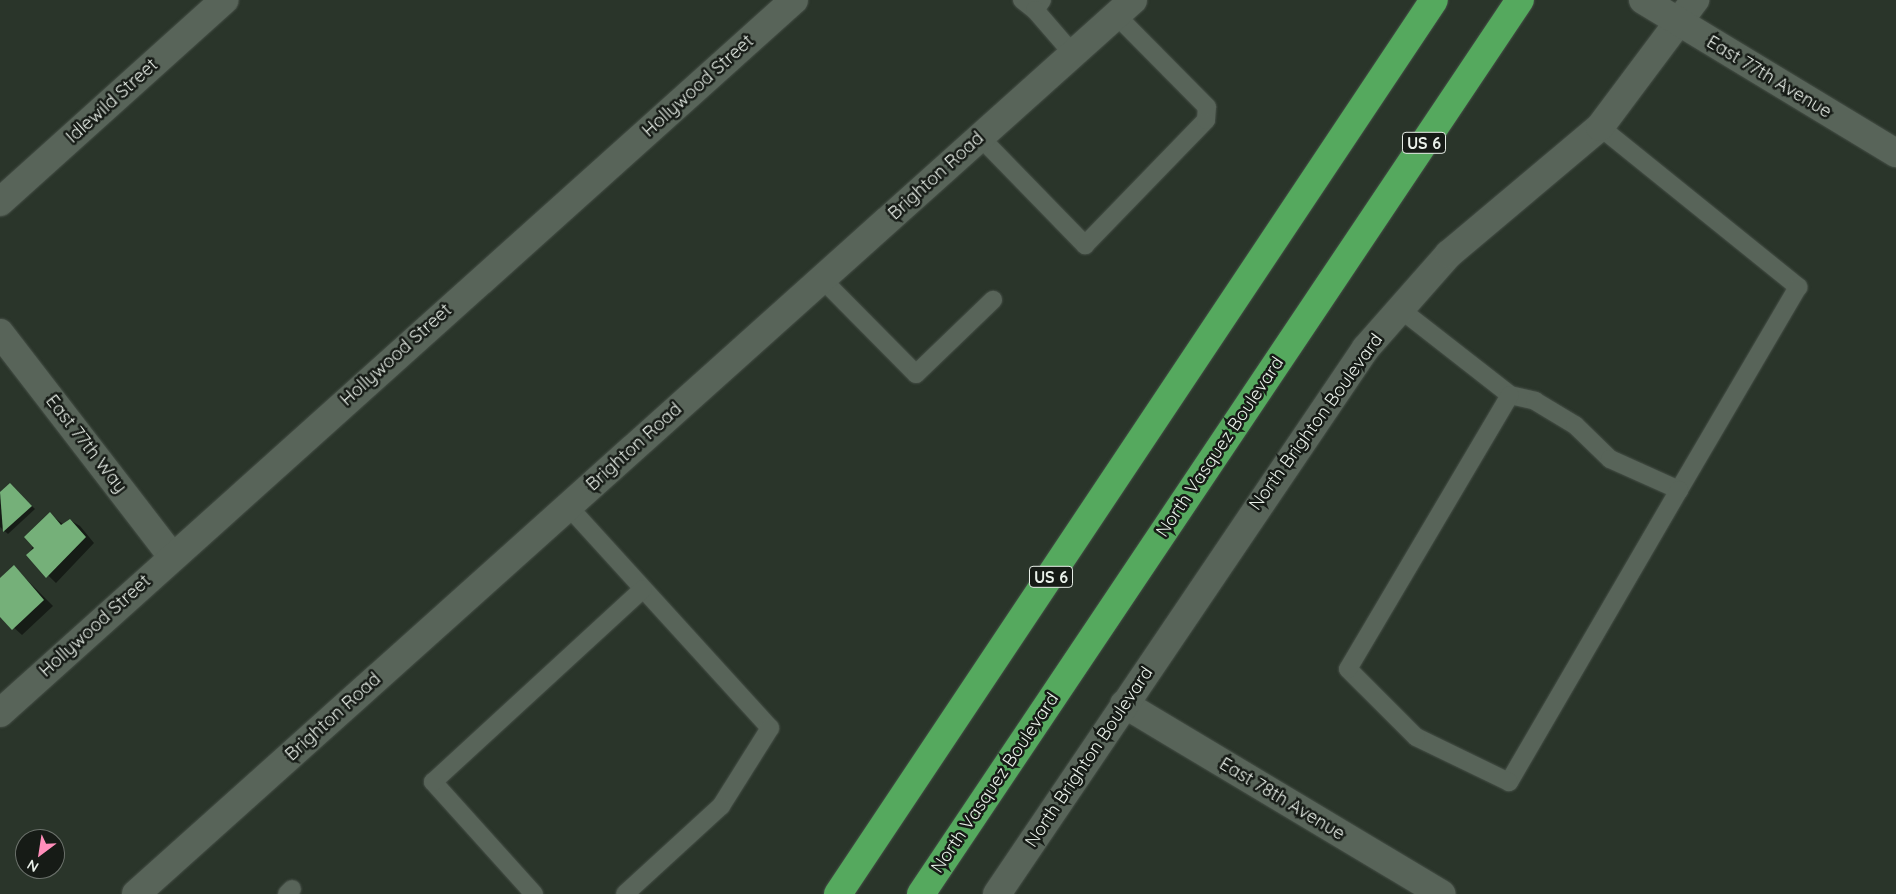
<!DOCTYPE html>
<style>
body{margin:0}
#map{position:relative;width:1896px;height:894px;overflow:hidden;background:#2a352a;font-family:Quicksand,sans-serif}
div>[style]{position:absolute}
.shadow>*{inset:0;background:#0007}
.building>*{inset:0;background:#75b079}
.roads{filter:drop-shadow(0 0 1px #464f47) drop-shadow(0 0 1px #464f47)}
.lane>*{height:18px;margin:-9px;padding:0 9px;transform-origin:9px;border-radius:9px;background:#586459}
.street>*{height:28px;margin:-14px;padding:0 14px;transform-origin:14px;border-radius:14px;background:#586459}
.secondary>*{height:28px;margin:-14px;padding:0 14px;transform-origin:14px;border-radius:14px;background:#586459}
.highway>*{height:28px;margin:-14px;padding:0 14px;transform-origin:14px;border-radius:14px;background:#55a95e}
span{translate:-50% -50%;white-space:nowrap;text-align:center;line-height:1.15;-webkit-text-stroke:5px #161b16;paint-order:stroke}
.shield-label span{padding:1px 4px;background:#161b16;border:1px solid;border-radius:4px;-webkit-text-stroke-width:0}
.shield-label{font-size:16px;color:#eaf1ea;font-weight:700}
.street-label{font-size:18px;color:#eaf1ea}
.north{position:absolute;left:15px;top:829px;width:50px;height:50px;box-sizing:border-box;background:#161b16;border:1px solid #6b716b;border-radius:50%;rotate:211deg;font-size:14px;font-weight:700;line-height:20px;text-align:center;color:#eaf1ea}
.north::after{content:'';display:block;margin:auto;width:18px;height:22px;background:#ff8eba;clip-path:polygon(50% 0,100% 100%,50% 72%,0 100%)}
</style>
<div id="map">
<div class="shadow">
<i style="clip-path:polygon(10px 485px,35px 509px,8px 534px,0 527px,0 494px)"></i>
<i style="clip-path:polygon(50px 514px,64px 525px,70px 520px,80px 526px,94px 543px,56px 583px,28px 556px)"></i>
<i style="clip-path:polygon(14px 567px,53px 606px,22px 635px,0 615px,0 580px)"></i>
</div>
<div class="building">
<i style="clip-path:polygon(10px 483px,32px 506px,3px 532px,0 492px)"></i>
<i style="clip-path:polygon(50px 512px,61px 525px,70px 519px,86px 537px,46px 578px,26px 555px,34px 548px,24px 537px)"></i>
<i style="clip-path:polygon(14px 565px,44px 600px,12px 630px,0 617px,0 578px)"></i>
</div>
<div class="roads">
<div class="lane">
<i style="left:1022px;top:0;width:16px;rotate:38deg"></i>
<i style="left:1042px;top:0;width:12px;rotate:125deg"></i>
<i style="left:1035px;top:10px;width:58px;rotate:49.2deg"></i>
<i style="left:1600px;top:127px;width:255px;rotate:38.9deg"></i>
<i style="left:1798px;top:287px;width:235px;rotate:120.4deg"></i>
<i style="left:980px;top:137px;width:151px;rotate:45.8deg"></i>
<i style="left:1085px;top:245px;width:174px;rotate:-45.9deg"></i>
<i style="left:1206px;top:120px;width:13px;rotate:-86deg"></i>
<i style="left:1207px;top:107px;width:129px;rotate:-134.7deg"></i>
<i style="left:821px;top:278px;width:135px;rotate:45.3deg"></i>
<i style="left:916px;top:374px;width:107px;rotate:-43.9deg"></i>
<i style="left:1400px;top:309px;width:140px;rotate:38deg"></i>
<i style="left:1510px;top:395px;width:26px;rotate:13deg"></i>
<i style="left:1535px;top:401px;width:47px;rotate:31deg"></i>
<i style="left:1575px;top:425px;width:49px;rotate:44.2deg"></i>
<i style="left:1610px;top:459px;width:76px;rotate:24.2deg"></i>
<i style="left:1679px;top:490px;width:338px;rotate:120.2deg"></i>
<i style="left:1509px;top:782px;width:103px;rotate:-154.2deg"></i>
<i style="left:1416px;top:737px;width:96px;rotate:-135deg"></i>
<i style="left:1348px;top:669px;width:318px;rotate:-59.4deg"></i>
<i style="left:568px;top:506px;width:300px;rotate:47.7deg"></i>
<i style="left:770px;top:728px;width:92px;rotate:122.1deg"></i>
<i style="left:721px;top:806px;width:130px;rotate:137.5deg"></i>
<i style="left:287px;top:894px;width:7px;rotate:-45deg"></i>
<i style="left:534px;top:894px;width:151px;rotate:-132deg"></i>
<i style="left:433px;top:782px;width:285px;rotate:-42.6deg"></i>
</div>
<div class="street">
<i style="left:0;top:202px;width:302px;rotate:-42deg"></i>
<i style="left:0;top:333px;width:282px;rotate:52.4deg"></i>
<i style="left:1124px;top:704px;width:370px;rotate:30.9deg"></i>
<i style="left:0;top:713px;width:1067px;rotate:-41.92deg"></i>
<i style="left:997px;top:894px;width:659px;rotate:-55.95deg"></i>
<i style="left:1366px;top:348px;width:125px;rotate:-48.6deg"></i>
<i style="left:1449px;top:254px;width:197px;rotate:-40.1deg"></i>
<i style="left:1600px;top:127px;width:159px;rotate:-53.2deg"></i>
</div>
<div class="secondary">
<i style="left:1643px;top:0;width:296px;rotate:31.2deg"></i>
<i style="left:136px;top:894px;width:1339px;rotate:-41.88deg"></i>
</div>
<div class="highway">
<i style="left:838px;top:894px;width:1074px;rotate:-56.31deg"></i>
<i style="left:921px;top:894px;width:1076px;rotate:-56.18deg"></i>
</div>
</div>
<div class="shield-label">
<span style="left:1424px;top:143px">US 6</span>
<span style="left:1051px;top:577px">US 6</span>
</div>
<div class="street-label">
<span style="left:1769px;top:77px;rotate:31deg">East 77th Avenue</span>
<span style="left:698px;top:86px;rotate:-42deg">Hollywood Street</span>
<span style="left:112px;top:101px;rotate:-42deg">Idlewild Street</span>
<span style="left:936px;top:176px;rotate:-42deg">Brighton Road</span>
<span style="left:396px;top:355px;rotate:-42deg">Hollywood Street</span>
<span style="left:1316px;top:422px;rotate:-54deg">North Brighton Boulevard</span>
<span style="left:86px;top:444px;rotate:52deg">East 77th Way</span>
<span style="left:634px;top:447px;rotate:-42deg">Brighton Road</span>
<span style="left:1220px;top:447px;rotate:-56deg">North Vasquez Boulevard</span>
<span style="left:95px;top:626px;rotate:-42deg">Hollywood Street</span>
<span style="left:333px;top:717px;rotate:-42deg">Brighton Road</span>
<span style="left:1089px;top:757px;rotate:-56deg">North Brighton Boulevard</span>
<span style="left:995px;top:783px;rotate:-56deg">North Vasquez Boulevard</span>
<span style="left:1282px;top:799px;rotate:31deg">East 78th Avenue</span>
</div>
<div class="north">N</div>
</div>
